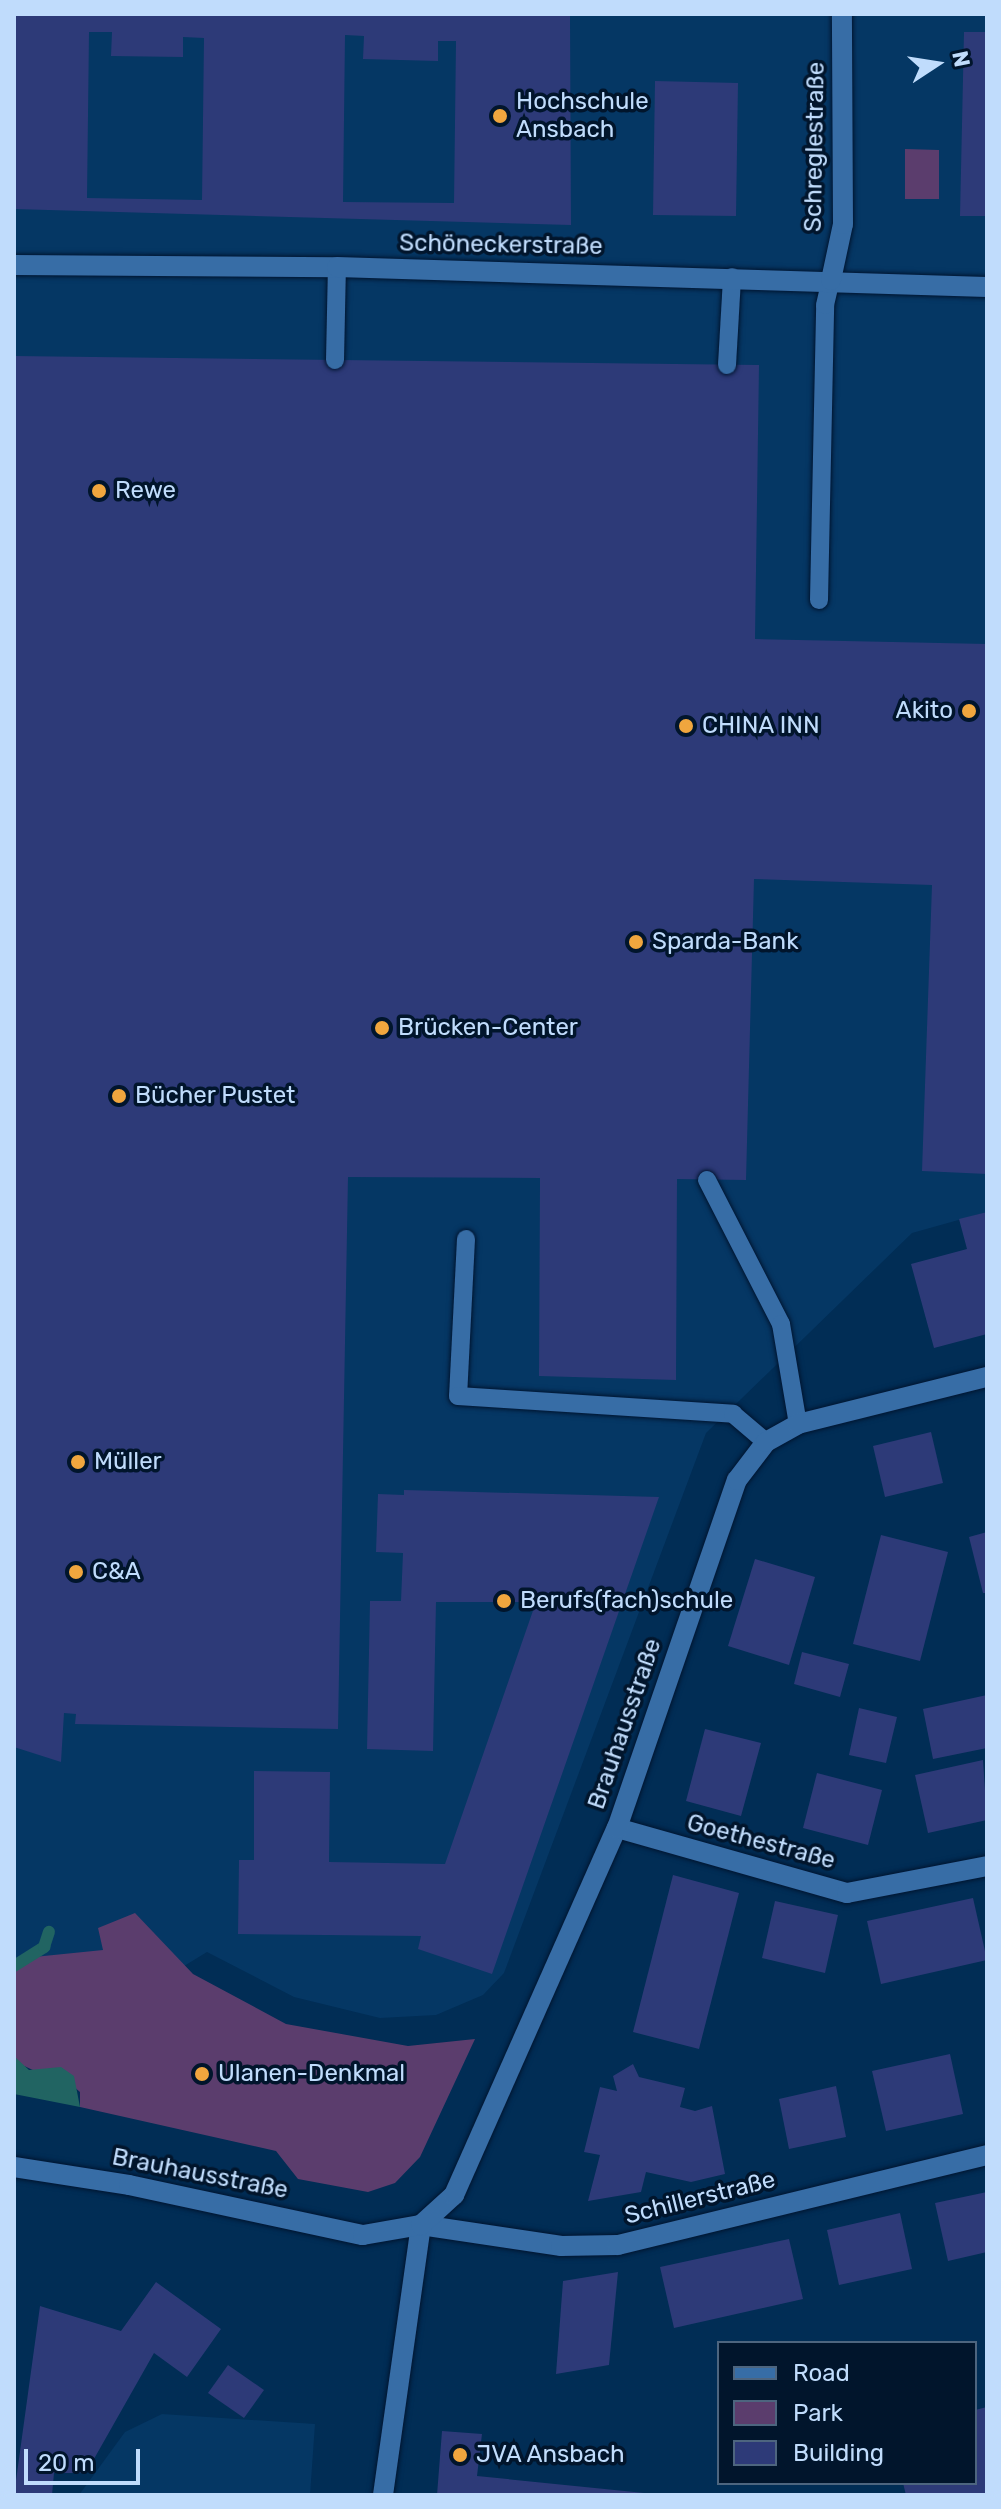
<!DOCTYPE html>
<meta charset="utf-8">
<style>
body{margin:0}
#map{position:relative;width:1001px;height:2509px;overflow:hidden;background:#012d55;font-family:Rubik,sans-serif}
div>[style]{position:absolute}
.built>*{inset:0;background:#053764}
.green>*{inset:0;background:#5b3d6d}
.water>*{inset:0;background:#216462}
.stream>*{height:12px;margin:-6px;padding:0 6px;transform-origin:6px;border-radius:6px;background:#216462}
.building>*{inset:0;background:#2d3a78}
.roads{filter:drop-shadow(0 0 2px #001530) drop-shadow(0 0 2px #001530)}
.service>*{height:18px;margin:-9px;padding:0 9px;transform-origin:9px;border-radius:9px;background:#376da6}
.minor>*{height:20px;margin:-10px;padding:0 10px;transform-origin:10px;border-radius:10px;background:#376da6}
.secondary>*{height:20px;margin:-10px;padding:0 10px;transform-origin:10px;border-radius:10px;background:#376da6}
.dots>*{width:22px;height:22px;translate:-50% -50%;box-sizing:border-box;border:4px solid #01152c;border-radius:50%}
span{translate:-50% -50%;white-space:nowrap;text-align:center;line-height:1.15;-webkit-text-stroke:7px #01152c;paint-order:stroke}
.poi-label{font-size:24px;color:#c0dcfc}
.left{translate:0 -50%;text-align:left}
.right{translate:-100% -50%;text-align:right}
.street-label{font-size:24px;color:#c0dcfc}
.frame{position:absolute;inset:0;border:16px solid #c0dcfc;pointer-events:none}
.legend{position:absolute;left:717px;top:2341px;width:260px;height:144px;box-sizing:border-box;background:#01152c;border:2px solid #4d657f;margin:0;padding:10px 14px;list-style:none;font-size:24px;color:#c0dcfc}
.legend li{display:flex;align-items:center;gap:16px;height:40px}
.legend b{width:40px;border:2px solid #4d657f}
.north{position:absolute;left:897px;top:24px;width:80px;height:80px;-webkit-text-stroke:6px #01152c;paint-order:stroke;rotate:78deg;font-size:22px;font-weight:700;line-height:32px;text-align:center;color:#c0dcfc}
.north::after{content:'';display:block;margin:auto;width:28px;height:36px;background:#c0dcfc;clip-path:polygon(50% 0,100% 100%,50% 72%,0 100%)}
.scale{position:absolute;left:24px;top:2449px;width:116px;height:36px;box-sizing:border-box;border:4px solid #c0dcfc;border-top:0;padding-left:10px;font-size:24px;line-height:28px;white-space:nowrap;color:#c0dcfc;-webkit-text-stroke:6px #01152c;paint-order:stroke}
</style>
<div id="map">
<div class="built">
<i style="clip-path:polygon(14px 14px,987px 14px,987px 1212px,912px 1233px,706px 1433px,504px 1973px,483px 1995px,436px 2015px,380px 2018px,294px 1997px,207px 1952px,14px 2070px)"></i>
<i style="clip-path:polygon(162px 2414px,315px 2424px,310px 2495px,79px 2495px,125px 2432px)"></i>
</div>
<div class="green">
<i style="clip-path:polygon(905px 149px,939px 150px,939px 199px,905px 199px)"></i>
<i style="clip-path:polygon(135px 1913px,193px 1974px,286px 2024px,408px 2046px,475px 2039px,420px 2157px,395px 2183px,368px 2192px,298px 2179px,276px 2151px,80px 2107px,80px 2092px,52px 2068px,37px 2072px,20px 2064px,14px 2056px,14px 1970px,34px 1957px,103px 1950px,98px 1928px)"></i>
</div>
<div class="water">
<i style="clip-path:polygon(14px 2056px,29px 2070px,61px 2067px,74px 2076px,80px 2107px,14px 2094px)"></i>
</div>
<div class="stream">
<i style="left:14px;top:1966px;width:36px;rotate:-32deg"></i>
<i style="left:44px;top:1947px;width:16px;rotate:-72deg"></i>
</div>
<div class="building">
<i style="clip-path:polygon(evenodd,14px 14px,570px 14px,571px 225px,14px 209px,14px 14px,89px 32px,112px 32px,111px 56px,183px 57px,183px 37px,204px 38px,202px 200px,87px 198px,89px 32px,14px 14px,345px 35px,364px 36px,363px 59px,438px 61px,438px 41px,456px 41px,454px 203px,343px 202px,345px 35px)"></i>
<i style="clip-path:polygon(964px 32px,987px 32px,987px 216px,960px 216px)"></i>
<i style="clip-path:polygon(655px 81px,738px 83px,736px 216px,653px 215px)"></i>
<i style="clip-path:polygon(14px 356px,759px 365px,755px 639px,987px 644px,987px 1174px,922px 1171px,932px 885px,754px 879px,746px 1180px,677px 1179px,676px 1380px,539px 1376px,540px 1178px,348px 1177px,338px 1729px,75px 1724px,76px 1714px,64px 1713px,61px 1762px,14px 1747px)"></i>
<i style="clip-path:polygon(987px 1212px,987px 1334px,934px 1348px,911px 1264px,967px 1249px,959px 1219px)"></i>
<i style="clip-path:polygon(931px 1432px,943px 1483px,885px 1497px,873px 1446px)"></i>
<i style="clip-path:polygon(404px 1490px,659px 1497px,492px 1974px,418px 1949px,421px 1936px,238px 1934px,239px 1860px,254px 1860px,254px 1771px,330px 1772px,329px 1862px,445px 1864px,536px 1602px,436px 1602px,433px 1751px,367px 1749px,370px 1601px,401px 1601px,403px 1553px,376px 1552px,378px 1494px,404px 1495px)"></i>
<i style="clip-path:polygon(987px 1532px,987px 1593px,983px 1593px,969px 1537px)"></i>
<i style="clip-path:polygon(881px 1535px,948px 1552px,920px 1661px,853px 1644px)"></i>
<i style="clip-path:polygon(755px 1559px,815px 1577px,789px 1665px,728px 1646px)"></i>
<i style="clip-path:polygon(802px 1652px,849px 1664px,840px 1697px,794px 1684px)"></i>
<i style="clip-path:polygon(987px 1695px,987px 1748px,933px 1759px,923px 1709px)"></i>
<i style="clip-path:polygon(859px 1708px,897px 1717px,886px 1763px,849px 1755px)"></i>
<i style="clip-path:polygon(705px 1729px,761px 1743px,741px 1816px,686px 1801px)"></i>
<i style="clip-path:polygon(983px 1760px,987px 1820px,928px 1833px,915px 1775px)"></i>
<i style="clip-path:polygon(817px 1773px,882px 1790px,868px 1845px,803px 1828px)"></i>
<i style="clip-path:polygon(673px 1875px,739px 1893px,699px 2049px,633px 2032px)"></i>
<i style="clip-path:polygon(973px 1898px,987px 1960px,881px 1984px,867px 1921px)"></i>
<i style="clip-path:polygon(775px 1901px,838px 1915px,825px 1973px,762px 1958px)"></i>
<i style="clip-path:polygon(950px 2054px,963px 2114px,886px 2131px,872px 2071px)"></i>
<i style="clip-path:polygon(633px 2064px,639px 2077px,685px 2088px,680px 2107px,695px 2111px,712px 2106px,725px 2174px,691px 2182px,646px 2172px,641px 2192px,588px 2201px,600px 2155px,584px 2152px,600px 2087px,617px 2091px,613px 2076px)"></i>
<i style="clip-path:polygon(836px 2086px,846px 2137px,789px 2149px,779px 2099px)"></i>
<i style="clip-path:polygon(987px 2192px,987px 2252px,948px 2261px,935px 2203px)"></i>
<i style="clip-path:polygon(900px 2213px,912px 2269px,839px 2285px,827px 2230px)"></i>
<i style="clip-path:polygon(789px 2239px,803px 2299px,674px 2328px,660px 2267px)"></i>
<i style="clip-path:polygon(618px 2272px,609px 2365px,556px 2374px,563px 2281px)"></i>
<i style="clip-path:polygon(156px 2282px,221px 2329px,187px 2377px,154px 2353px,86px 2473px,54px 2473px,52px 2495px,14px 2495px,40px 2306px,121px 2331px)"></i>
<i style="clip-path:polygon(228px 2365px,264px 2390px,244px 2418px,208px 2393px)"></i>
<i style="clip-path:polygon(987px 2407px,987px 2495px,906px 2495px,903px 2483px,975px 2483px,975px 2410px)"></i>
<i style="clip-path:polygon(442px 2431px,482px 2434px,477px 2476px,664px 2495px,437px 2495px)"></i>
</div>
<div class="roads">
<div class="service">
<i style="left:335px;top:360px;width:93px;rotate:-88.8deg"></i>
<i style="left:727px;top:365px;width:88px;rotate:-86.7deg"></i>
<i style="left:819px;top:600px;width:295px;rotate:-88.8deg"></i>
<i style="left:825px;top:305px;width:26px;rotate:-77deg"></i>
<i style="left:707px;top:1180px;width:162px;rotate:62.8deg"></i>
<i style="left:781px;top:1324px;width:101px;rotate:80.4deg"></i>
<i style="left:466px;top:1239px;width:157px;rotate:92.9deg"></i>
<i style="left:458px;top:1396px;width:276px;rotate:3.7deg"></i>
<i style="left:733px;top:1414px;width:43px;rotate:40.3deg"></i>
</div>
<div class="minor">
<i style="left:14px;top:265px;width:323px;rotate:0.4deg"></i>
<i style="left:337px;top:267px;width:650px;rotate:1.76deg"></i>
<i style="left:831px;top:280px;width:57px;rotate:-77.9deg"></i>
<i style="left:843px;top:224px;width:210px;rotate:-90.3deg"></i>
<i style="left:617px;top:1828px;width:239px;rotate:15.8deg"></i>
<i style="left:847px;top:1893px;width:143px;rotate:-10.9deg"></i>
<i style="left:383px;top:2495px;width:273px;rotate:-82deg"></i>
<i style="left:421px;top:2225px;width:142px;rotate:8.5deg"></i>
<i style="left:561px;top:2246px;width:57px;rotate:-1deg"></i>
<i style="left:618px;top:2245px;width:380px;rotate:-13.7deg"></i>
</div>
<div class="secondary">
<i style="left:14px;top:2167px;width:116px;rotate:8.9deg"></i>
<i style="left:129px;top:2185px;width:239px;rotate:12.1deg"></i>
<i style="left:363px;top:2235px;width:59px;rotate:-9.8deg"></i>
<i style="left:421px;top:2225px;width:45px;rotate:-42.3deg"></i>
<i style="left:454px;top:2195px;width:402px;rotate:-66.1deg"></i>
<i style="left:617px;top:1828px;width:368px;rotate:-71deg"></i>
<i style="left:737px;top:1480px;width:48px;rotate:-52.7deg"></i>
<i style="left:766px;top:1442px;width:37px;rotate:-29deg"></i>
<i style="left:798px;top:1424px;width:195px;rotate:-14deg"></i>
</div>
</div>
<div class="dots">
<i style="left:500px;top:116px;background:#f0a63e"></i>
<i style="left:99px;top:491px;background:#f0a63e"></i>
<i style="left:969px;top:711px;background:#f0a63e"></i>
<i style="left:686px;top:726px;background:#f0a63e"></i>
<i style="left:636px;top:942px;background:#f0a63e"></i>
<i style="left:382px;top:1028px;background:#f0a63e"></i>
<i style="left:119px;top:1096px;background:#f0a63e"></i>
<i style="left:78px;top:1462px;background:#f0a63e"></i>
<i style="left:76px;top:1572px;background:#f0a63e"></i>
<i style="left:504px;top:1601px;background:#f0a63e"></i>
<i style="left:202px;top:2074px;background:#f0a63e"></i>
<i style="left:460px;top:2455px;background:#f0a63e"></i>
</div>
<div class="poi-label">
<span class="left" style="left:516px;top:116px">Hochschule<br>Ansbach</span>
<span class="left" style="left:115px;top:491px">Rewe</span>
<span class="right" style="left:953px;top:711px">Akito</span>
<span class="left" style="left:702px;top:726px">CHINA INN</span>
<span class="left" style="left:652px;top:942px">Sparda-Bank</span>
<span class="left" style="left:398px;top:1028px">Brücken-Center</span>
<span class="left" style="left:135px;top:1096px">Bücher Pustet</span>
<span class="left" style="left:94px;top:1462px">Müller</span>
<span class="left" style="left:92px;top:1572px">C&amp;A</span>
<span class="left" style="left:520px;top:1601px">Berufs(fach)schule</span>
<span class="left" style="left:218px;top:2074px">Ulanen-Denkmal</span>
<span class="left" style="left:476px;top:2455px">JVA Ansbach</span>
</div>
<div class="street-label">
<span style="left:815px;top:147px;rotate:-89deg">Schreglestraße</span>
<span style="left:501px;top:245px;rotate:1deg">Schöneckerstraße</span>
<span style="left:625px;top:1724px;rotate:-71deg">Brauhausstraße</span>
<span style="left:761px;top:1842px;rotate:15deg">Goethestraße</span>
<span style="left:200px;top:2174px;rotate:11deg">Brauhausstraße</span>
<span style="left:700px;top:2198px;rotate:-14deg">Schillerstraße</span>
</div>
<div class="frame"></div>
<ul class="legend">
<li><b style="height:10px;background:#376da6"></b>Road</li>
<li><b style="height:22px;background:#5b3d6d"></b>Park</li>
<li><b style="height:22px;background:#2d3a78"></b>Building</li>
</ul>
<div class="north">N</div>
<div class="scale">20 m</div>
</div>
